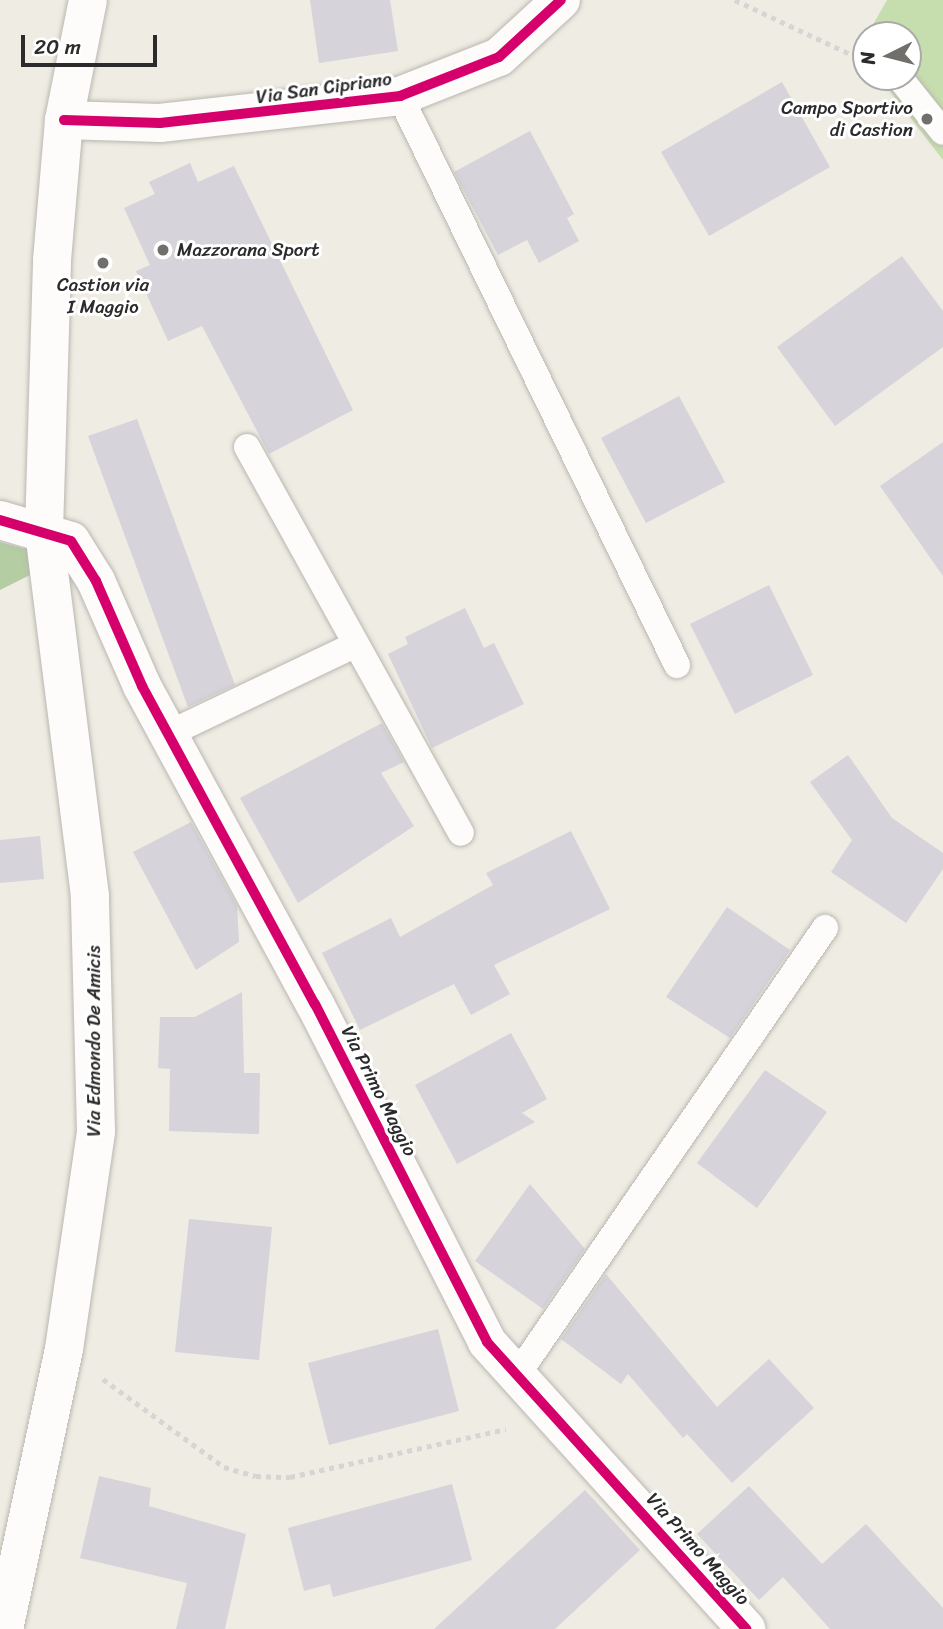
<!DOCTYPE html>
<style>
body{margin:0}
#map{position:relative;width:943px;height:1629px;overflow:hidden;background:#efece3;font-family:Sriracha,sans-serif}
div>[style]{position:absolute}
.green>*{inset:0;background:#c6dead}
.forest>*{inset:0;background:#b4cda3}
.building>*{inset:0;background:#d6d3da}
.path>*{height:4.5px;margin-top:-2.25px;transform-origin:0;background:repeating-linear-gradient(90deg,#d6d5d3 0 5px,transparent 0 10px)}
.roads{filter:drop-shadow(0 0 2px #b9b7b1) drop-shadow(0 0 2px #b9b7b1)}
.service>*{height:26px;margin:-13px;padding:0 13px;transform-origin:13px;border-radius:13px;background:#fdfcfb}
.minor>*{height:38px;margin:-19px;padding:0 19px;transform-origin:19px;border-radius:19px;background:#fdfcfb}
.tertiary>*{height:38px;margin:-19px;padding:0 19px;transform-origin:19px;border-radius:19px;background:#fdfcfb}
.secondary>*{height:38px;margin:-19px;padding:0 19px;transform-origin:19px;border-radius:19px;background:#fdfcfb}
.cycleway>*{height:10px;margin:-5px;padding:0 5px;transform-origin:5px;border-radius:5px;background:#d6006c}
.dots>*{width:19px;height:19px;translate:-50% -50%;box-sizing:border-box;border:4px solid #fff;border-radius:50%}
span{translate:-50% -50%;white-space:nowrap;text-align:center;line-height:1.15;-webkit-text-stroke:6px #fff;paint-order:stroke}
.street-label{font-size:19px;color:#2b2b2b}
.poi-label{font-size:19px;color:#2b2b2b}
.right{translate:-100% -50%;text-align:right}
.left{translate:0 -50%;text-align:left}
.north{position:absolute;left:852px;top:21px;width:70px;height:70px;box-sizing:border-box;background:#fff;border:2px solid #aaa;border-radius:50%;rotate:264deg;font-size:19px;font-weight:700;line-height:28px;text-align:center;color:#2b2b2b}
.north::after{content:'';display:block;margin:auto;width:24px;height:32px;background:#706f6b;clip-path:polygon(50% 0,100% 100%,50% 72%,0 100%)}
.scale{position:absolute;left:21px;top:35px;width:136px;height:32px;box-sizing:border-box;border:4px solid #2b2b2b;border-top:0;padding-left:9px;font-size:21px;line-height:24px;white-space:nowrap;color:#2b2b2b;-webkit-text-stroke:5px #fff;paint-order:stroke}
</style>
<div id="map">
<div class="green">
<i style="clip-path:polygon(887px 0,943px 0,943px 160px,879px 77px,908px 77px,908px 35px,867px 35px)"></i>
</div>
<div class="forest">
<i style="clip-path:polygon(0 542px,62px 559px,0 590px)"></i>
</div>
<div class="building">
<i style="clip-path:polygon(310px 0,390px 0,398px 51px,319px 63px)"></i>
<i style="clip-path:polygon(782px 82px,830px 167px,709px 236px,661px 152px)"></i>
<i style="clip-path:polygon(530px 131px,574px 214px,567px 218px,579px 241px,539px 263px,527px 240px,498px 255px,454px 172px)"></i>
<i style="clip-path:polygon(190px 163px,198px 182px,234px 166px,353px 410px,269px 454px,202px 326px,168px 341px,136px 271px,150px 265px,124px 208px,155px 194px,149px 182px)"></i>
<i style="clip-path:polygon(902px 256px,943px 311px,943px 347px,835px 426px,777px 347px)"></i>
<i style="clip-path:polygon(679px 396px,725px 482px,646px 523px,601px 438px)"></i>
<i style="clip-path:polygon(137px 419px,235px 685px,188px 707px,88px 436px)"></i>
<i style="clip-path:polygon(943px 442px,943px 576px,880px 486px)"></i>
<i style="clip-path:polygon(769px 585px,813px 675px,735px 714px,690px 624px)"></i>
<i style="clip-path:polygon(465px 608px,484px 648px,494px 643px,524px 704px,432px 748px,388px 654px,408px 644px,405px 637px)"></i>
<i style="clip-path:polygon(382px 723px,404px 762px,381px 773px,414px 826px,298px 903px,240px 798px)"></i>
<i style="clip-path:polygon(848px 755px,892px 818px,943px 853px,943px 869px,906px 923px,831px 872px,852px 840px,810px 782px)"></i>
<i style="clip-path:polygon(191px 822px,237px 906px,239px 942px,196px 970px,133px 852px)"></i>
<i style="clip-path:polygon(571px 831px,610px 909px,494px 965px,510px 994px,471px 1015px,454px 984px,360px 1030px,322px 953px,391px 918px,400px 937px,493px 885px,486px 873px)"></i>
<i style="clip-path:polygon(40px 836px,44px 879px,0 883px,0 840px)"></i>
<i style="clip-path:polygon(727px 907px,790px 950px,730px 1038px,666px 997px)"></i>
<i style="clip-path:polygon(242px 992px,244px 1073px,260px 1073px,259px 1134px,169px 1131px,170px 1069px,158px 1068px,160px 1017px,195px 1017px)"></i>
<i style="clip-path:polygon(511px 1033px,547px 1099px,522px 1113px,535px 1122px,457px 1164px,415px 1085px)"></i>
<i style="clip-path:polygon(765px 1070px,827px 1112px,757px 1208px,697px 1163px)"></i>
<i style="clip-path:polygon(530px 1184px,585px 1249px,543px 1309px,475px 1261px)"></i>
<i style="clip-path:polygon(189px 1219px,272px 1227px,259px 1360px,175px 1352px)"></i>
<i style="clip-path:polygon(606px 1274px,717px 1407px,769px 1359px,814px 1408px,732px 1483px,687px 1434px,683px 1438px,628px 1374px,621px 1384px,561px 1339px)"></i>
<i style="clip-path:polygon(438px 1329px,459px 1411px,329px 1445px,308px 1363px)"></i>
<i style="clip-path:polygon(99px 1476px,151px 1488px,149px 1506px,246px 1534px,225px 1629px,176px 1629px,187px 1583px,80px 1558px)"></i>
<i style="clip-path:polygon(452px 1484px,472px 1560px,333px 1597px,330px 1584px,304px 1591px,288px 1528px)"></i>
<i style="clip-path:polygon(749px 1486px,822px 1564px,866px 1524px,943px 1608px,943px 1629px,830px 1629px,783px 1577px,759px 1600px,697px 1534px)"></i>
<i style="clip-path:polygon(585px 1490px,640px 1550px,555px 1629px,434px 1629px)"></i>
</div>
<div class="path">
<i style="left:735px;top:0;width:139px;rotate:25.1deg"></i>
<i style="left:861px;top:59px;width:9px;rotate:-54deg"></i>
<i style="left:103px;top:1379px;width:150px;rotate:36deg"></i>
<i style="left:224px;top:1467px;width:33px;rotate:16deg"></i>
<i style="left:256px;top:1476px;width:34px;rotate:2deg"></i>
<i style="left:290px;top:1477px;width:221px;rotate:-12.5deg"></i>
</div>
<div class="roads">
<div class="service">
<i style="left:899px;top:77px;width:70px;rotate:51.3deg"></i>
<i style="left:400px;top:96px;width:633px;rotate:64.04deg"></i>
<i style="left:247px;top:447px;width:441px;rotate:61deg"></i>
<i style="left:168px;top:734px;width:207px;rotate:-25.5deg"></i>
<i style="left:517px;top:1375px;width:543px;rotate:-55.43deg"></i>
</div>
<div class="minor">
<i style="left:64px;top:120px;width:96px;rotate:1.8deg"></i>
<i style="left:160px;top:123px;width:242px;rotate:-6.4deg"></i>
<i style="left:400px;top:96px;width:106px;rotate:-21.5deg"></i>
<i style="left:499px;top:57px;width:84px;rotate:-42.6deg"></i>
</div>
<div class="tertiary">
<i style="left:0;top:520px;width:74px;rotate:16.5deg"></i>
<i style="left:71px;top:541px;width:47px;rotate:58deg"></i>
<i style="left:96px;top:581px;width:115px;rotate:66.3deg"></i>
<i style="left:142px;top:686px;width:362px;rotate:61.5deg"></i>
<i style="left:315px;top:1004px;width:379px;rotate:63deg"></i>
<i style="left:487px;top:1342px;width:387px;rotate:47.9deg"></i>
</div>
<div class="secondary">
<i style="left:4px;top:1629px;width:286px;rotate:-77.9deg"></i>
<i style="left:64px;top:1349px;width:220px;rotate:-81.6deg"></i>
<i style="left:96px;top:1131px;width:235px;rotate:-91.5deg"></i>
<i style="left:90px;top:896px;width:367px;rotate:-97.2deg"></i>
<i style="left:44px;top:532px;width:272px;rotate:-88.3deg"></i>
<i style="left:52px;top:260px;width:141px;rotate:-85.1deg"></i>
<i style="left:64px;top:120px;width:122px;rotate:-78.7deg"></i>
</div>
</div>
<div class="cycleway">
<i style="left:64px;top:120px;width:96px;rotate:1.8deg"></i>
<i style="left:160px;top:123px;width:242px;rotate:-6.4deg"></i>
<i style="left:400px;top:96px;width:106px;rotate:-21.5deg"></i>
<i style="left:499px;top:57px;width:84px;rotate:-42.6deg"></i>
<i style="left:0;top:520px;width:74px;rotate:16.5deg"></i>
<i style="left:71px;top:541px;width:47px;rotate:58deg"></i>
<i style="left:96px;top:581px;width:115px;rotate:66.3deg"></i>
<i style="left:142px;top:686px;width:362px;rotate:61.5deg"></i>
<i style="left:315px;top:1004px;width:379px;rotate:63deg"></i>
<i style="left:487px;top:1342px;width:387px;rotate:47.9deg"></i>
</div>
<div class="dots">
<i style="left:927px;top:119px;background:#706f6b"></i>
<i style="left:163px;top:250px;background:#706f6b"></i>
<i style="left:103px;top:263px;background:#706f6b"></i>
</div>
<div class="street-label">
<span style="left:324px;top:88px;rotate:-8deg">Via San Cipriano</span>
<span style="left:94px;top:1041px;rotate:-90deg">Via Edmondo De Amicis</span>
<span style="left:379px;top:1091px;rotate:63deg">Via Primo Maggio</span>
<span style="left:698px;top:1549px;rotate:48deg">Via Primo Maggio</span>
</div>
<div class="poi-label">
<span class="right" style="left:913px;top:119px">Campo Sportivo<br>di Castion</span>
<span class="left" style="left:177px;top:250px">Mazzorana Sport</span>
<span style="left:103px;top:296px">Castion via<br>I Maggio</span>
</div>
<div class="north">N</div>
<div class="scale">20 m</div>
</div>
